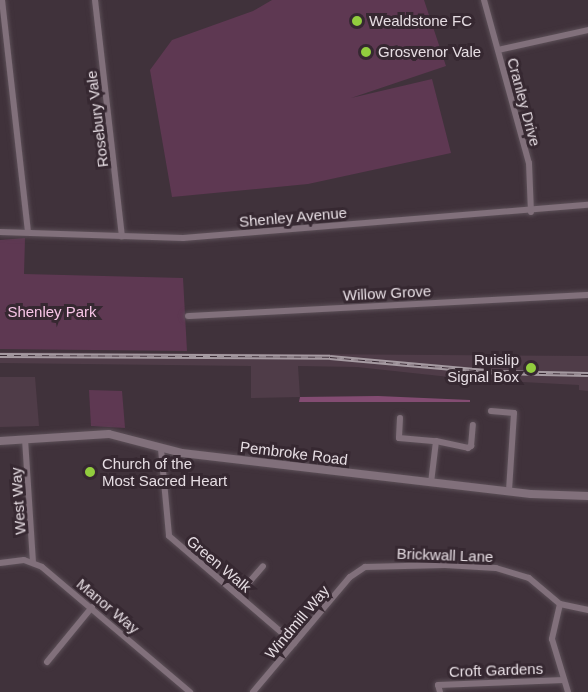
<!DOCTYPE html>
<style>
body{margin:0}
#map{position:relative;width:588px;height:692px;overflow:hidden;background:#40323b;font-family:Arial,sans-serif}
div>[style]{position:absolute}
.built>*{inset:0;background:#4f3c48}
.green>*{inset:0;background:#5e3852}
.forest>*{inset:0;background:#834c72}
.roads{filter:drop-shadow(0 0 2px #5c5058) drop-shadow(0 0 2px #5c5058)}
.minor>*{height:6px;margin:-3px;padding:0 3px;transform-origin:3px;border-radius:3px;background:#81707b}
.tertiary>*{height:8px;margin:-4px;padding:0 4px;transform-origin:4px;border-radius:4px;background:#81707b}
.rail>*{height:4.5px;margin-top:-2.25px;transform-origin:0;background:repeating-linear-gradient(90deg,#362831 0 7px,#a59aa1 0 14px);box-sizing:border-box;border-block:2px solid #a59aa1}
.dots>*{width:16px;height:16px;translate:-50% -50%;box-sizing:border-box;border:3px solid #362831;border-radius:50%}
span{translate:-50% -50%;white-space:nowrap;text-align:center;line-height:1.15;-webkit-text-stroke:6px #362831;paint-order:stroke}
.poi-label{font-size:15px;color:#e6dde3}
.left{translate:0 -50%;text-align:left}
.right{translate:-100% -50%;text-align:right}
.street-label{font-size:15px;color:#e6dde3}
.park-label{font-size:15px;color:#f7c4e6}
</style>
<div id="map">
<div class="built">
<i style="clip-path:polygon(0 352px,588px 356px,588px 391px,579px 390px,579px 385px,468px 379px,357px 367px,298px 366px,300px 397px,251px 398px,251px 366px,0 363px)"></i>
<i style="clip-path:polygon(0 377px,35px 377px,39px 426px,0 427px)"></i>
</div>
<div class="green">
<i style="clip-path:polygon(272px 0,424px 0,446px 66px,351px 98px,432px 79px,451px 153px,308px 184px,172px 197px,150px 70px,172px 40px,253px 11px)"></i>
<i style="clip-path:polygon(25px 238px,24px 274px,183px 278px,187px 351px,0 349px,0 240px)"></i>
<i style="clip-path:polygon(89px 390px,122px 391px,125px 428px,91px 426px)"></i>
</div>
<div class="forest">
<i style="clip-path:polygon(378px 396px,470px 400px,470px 402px,299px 402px,300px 397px)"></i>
</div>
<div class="roads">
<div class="minor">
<i style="left:2px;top:0;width:231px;rotate:83.6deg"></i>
<i style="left:95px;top:0;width:238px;rotate:83.5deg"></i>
<i style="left:484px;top:0;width:169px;rotate:74.6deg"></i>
<i style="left:529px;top:163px;width:49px;rotate:87.7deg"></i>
<i style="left:498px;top:50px;width:92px;rotate:-12.5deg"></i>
<i style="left:0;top:232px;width:183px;rotate:1.9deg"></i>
<i style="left:183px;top:238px;width:406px;rotate:-4.7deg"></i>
<i style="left:188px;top:316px;width:401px;rotate:-3deg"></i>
<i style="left:491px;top:411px;width:23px;rotate:5deg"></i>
<i style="left:514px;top:413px;width:78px;rotate:93.7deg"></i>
<i style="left:400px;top:418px;width:20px;rotate:93deg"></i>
<i style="left:399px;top:438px;width:37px;rotate:5deg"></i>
<i style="left:25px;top:439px;width:123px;rotate:86.3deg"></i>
<i style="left:161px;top:449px;width:87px;rotate:84.7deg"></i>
<i style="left:169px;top:536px;width:165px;rotate:40.6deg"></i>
<i style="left:431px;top:483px;width:42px;rotate:-83.2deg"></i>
<i style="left:436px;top:441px;width:33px;rotate:12deg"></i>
<i style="left:468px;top:448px;width:4px;rotate:-34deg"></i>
<i style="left:471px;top:446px;width:21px;rotate:-85deg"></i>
<i style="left:0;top:563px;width:24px;rotate:-7deg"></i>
<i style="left:24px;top:560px;width:19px;rotate:21deg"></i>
<i style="left:42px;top:567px;width:194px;rotate:40.2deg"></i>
<i style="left:238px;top:595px;width:38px;rotate:-49deg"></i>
<i style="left:560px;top:604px;width:36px;rotate:103deg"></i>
<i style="left:552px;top:639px;width:55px;rotate:73.2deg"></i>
<i style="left:47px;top:662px;width:71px;rotate:-50.7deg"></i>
<i style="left:253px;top:692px;width:150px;rotate:-49.9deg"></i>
<i style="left:350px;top:577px;width:18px;rotate:-34deg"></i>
<i style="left:365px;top:567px;width:80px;rotate:-1.4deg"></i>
<i style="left:445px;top:565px;width:51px;rotate:3.4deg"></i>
<i style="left:496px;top:568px;width:34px;rotate:17deg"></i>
<i style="left:529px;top:578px;width:40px;rotate:40deg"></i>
<i style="left:560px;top:604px;width:29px;rotate:12deg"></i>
<i style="left:440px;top:692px;width:7px;rotate:-106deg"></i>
<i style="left:438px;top:685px;width:126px;rotate:-2.3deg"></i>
</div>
<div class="tertiary">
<i style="left:0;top:441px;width:109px;rotate:-3.7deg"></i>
<i style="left:109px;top:434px;width:75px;rotate:14.6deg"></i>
<i style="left:182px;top:453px;width:351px;rotate:6.7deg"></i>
<i style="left:531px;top:494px;width:57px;rotate:2deg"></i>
</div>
</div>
<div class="rail">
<i style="left:0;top:355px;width:330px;rotate:0.3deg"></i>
<i style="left:330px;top:357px;width:168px;rotate:5.1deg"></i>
<i style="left:497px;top:372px;width:91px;rotate:1.3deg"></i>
</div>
<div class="dots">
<i style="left:357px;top:21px;background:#92cd3e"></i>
<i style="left:366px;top:52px;background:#92cd3e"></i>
<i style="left:531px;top:368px;background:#92cd3e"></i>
<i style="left:90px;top:472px;background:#92cd3e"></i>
</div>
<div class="poi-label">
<span class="left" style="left:369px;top:21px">Wealdstone FC</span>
<span class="left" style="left:378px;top:52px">Grosvenor Vale</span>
<span class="right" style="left:519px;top:368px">Ruislip<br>Signal Box</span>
<span class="left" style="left:102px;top:472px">Church of the<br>Most Sacred Heart</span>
</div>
<div class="street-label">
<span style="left:524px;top:102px;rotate:75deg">Cranley Drive</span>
<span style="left:97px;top:119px;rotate:-97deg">Rosebury Vale</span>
<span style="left:293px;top:217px;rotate:-5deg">Shenley Avenue</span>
<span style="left:387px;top:293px;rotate:-3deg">Willow Grove</span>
<span style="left:294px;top:453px;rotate:7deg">Pembroke Road</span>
<span style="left:18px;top:501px;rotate:-94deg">West Way</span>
<span style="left:445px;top:555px;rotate:2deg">Brickwall Lane</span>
<span style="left:219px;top:564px;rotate:40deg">Green Walk</span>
<span style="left:108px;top:606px;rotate:40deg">Manor Way</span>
<span style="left:297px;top:622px;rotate:-50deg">Windmill Way</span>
<span style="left:496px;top:670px;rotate:-2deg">Croft Gardens</span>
</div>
<div class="park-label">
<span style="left:52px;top:312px">Shenley Park</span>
</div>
</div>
